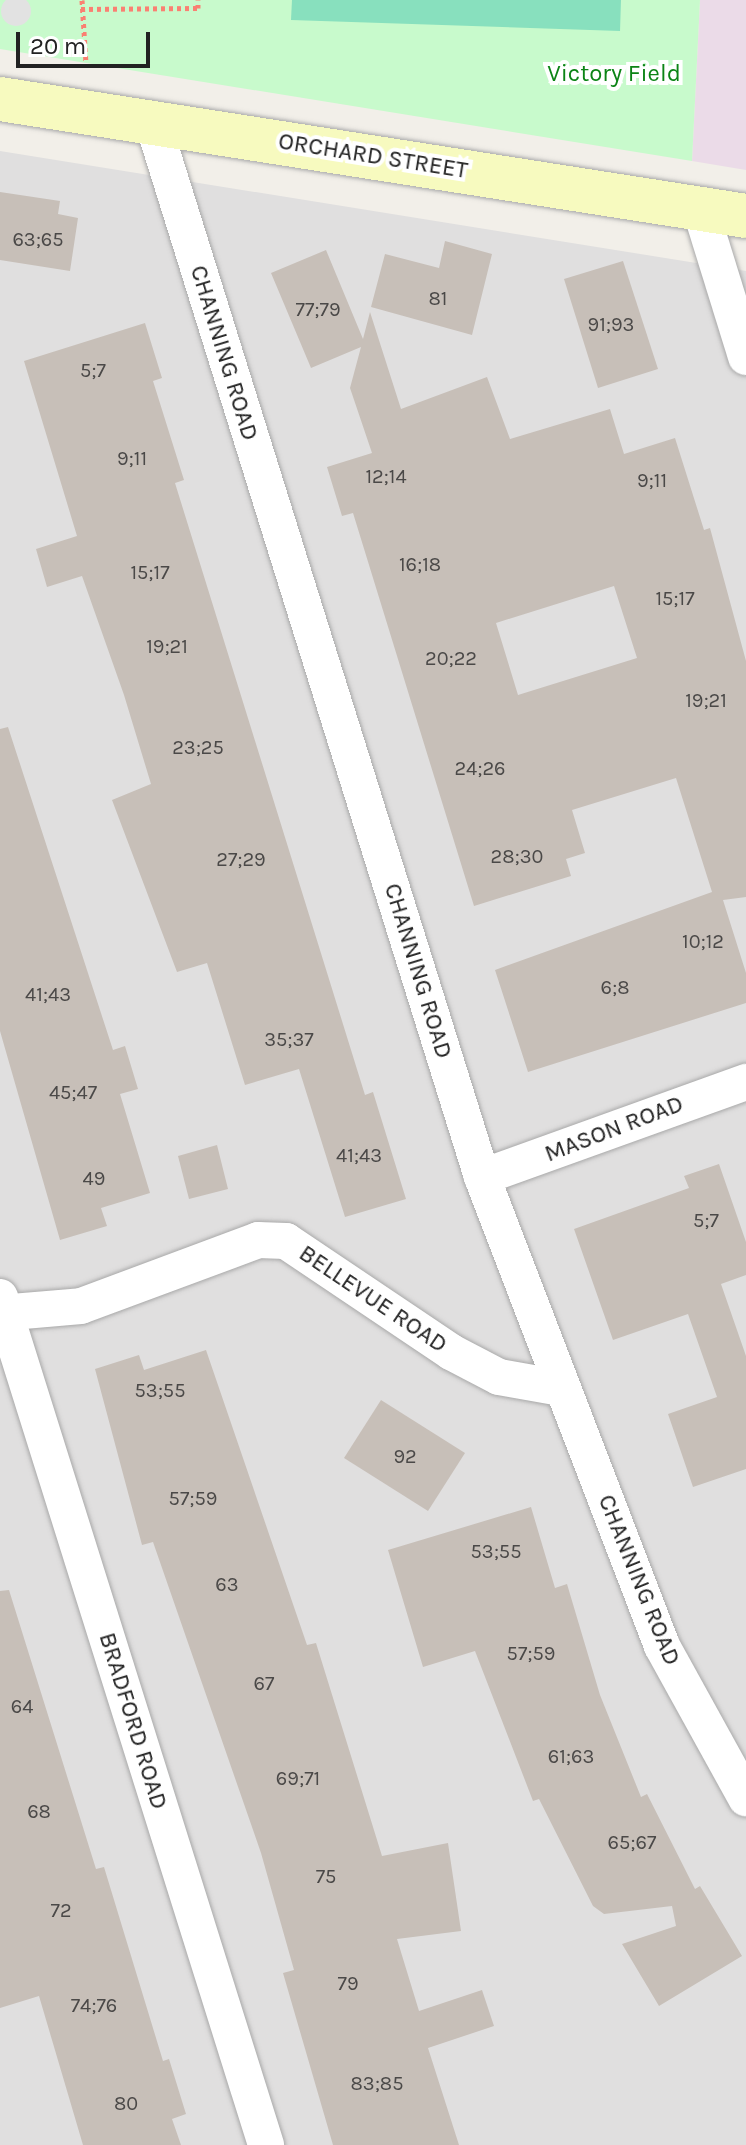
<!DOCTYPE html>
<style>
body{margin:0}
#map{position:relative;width:746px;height:2145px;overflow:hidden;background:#f2efe9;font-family:Karla,sans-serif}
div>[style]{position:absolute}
.residential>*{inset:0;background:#e0dfdf}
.industrial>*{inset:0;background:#ebdbe8}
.park>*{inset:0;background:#c8facc}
.pitch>*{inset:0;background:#88e0be}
.parking>*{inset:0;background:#e2e2e2}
.round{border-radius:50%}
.building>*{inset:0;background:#c7bfb8}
.path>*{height:5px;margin-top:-2.5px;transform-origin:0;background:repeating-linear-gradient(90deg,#fa8072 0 4px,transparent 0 8px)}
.roads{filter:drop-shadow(0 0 2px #a9a9a9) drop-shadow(0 0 2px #a9a9a9)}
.street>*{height:36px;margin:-18px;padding:0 18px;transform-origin:18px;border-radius:18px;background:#fff}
.secondary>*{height:44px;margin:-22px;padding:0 22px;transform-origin:22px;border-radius:22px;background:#f7fabf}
span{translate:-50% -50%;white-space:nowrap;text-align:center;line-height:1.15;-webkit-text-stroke:8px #fff;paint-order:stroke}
.number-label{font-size:20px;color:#4b4948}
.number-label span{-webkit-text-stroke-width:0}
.park-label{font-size:24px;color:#0c8416}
.street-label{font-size:24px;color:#222}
.scale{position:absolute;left:16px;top:32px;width:134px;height:36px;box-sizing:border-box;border:4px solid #222;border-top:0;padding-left:10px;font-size:24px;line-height:28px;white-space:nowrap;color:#222;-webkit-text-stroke:6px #fff;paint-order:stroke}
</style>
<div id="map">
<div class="residential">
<i style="clip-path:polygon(0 151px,746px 271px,746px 2145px,0 2145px)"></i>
</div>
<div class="industrial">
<i style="clip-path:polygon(700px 0,746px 0,746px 170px,692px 161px)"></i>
</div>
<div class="park">
<i style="clip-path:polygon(0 0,700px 0,692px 161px,0 49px)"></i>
</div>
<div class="pitch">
<i style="clip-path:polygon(292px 0,621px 0,620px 31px,291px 20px)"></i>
</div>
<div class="parking">
<i class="round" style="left:1px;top:-4px;width:30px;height:30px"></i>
</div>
<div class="building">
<i style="clip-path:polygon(0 192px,60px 201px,58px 214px,78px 218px,70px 271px,0 260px)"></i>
<i style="clip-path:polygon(445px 241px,492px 254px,472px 335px,371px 307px,385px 254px,439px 268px)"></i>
<i style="clip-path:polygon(evenodd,326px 250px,363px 339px,370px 312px,401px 409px,487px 377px,510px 439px,610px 409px,624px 454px,675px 438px,704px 530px,710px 528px,746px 661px,746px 897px,723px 900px,746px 973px,746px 1003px,528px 1072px,495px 970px,712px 892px,676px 778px,572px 810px,585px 853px,566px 859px,571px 876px,474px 906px,353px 513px,342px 516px,327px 467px,372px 453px,350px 388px,361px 347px,311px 368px,271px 273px,326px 250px,614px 586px,637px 658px,518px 695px,496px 623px,614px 586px)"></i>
<i style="clip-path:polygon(623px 261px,658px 369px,598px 388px,564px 279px)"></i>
<i style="clip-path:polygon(145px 323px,162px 378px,153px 381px,184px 480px,175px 483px,365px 1095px,373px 1092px,406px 1199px,345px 1217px,299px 1069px,245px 1085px,207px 963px,177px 972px,112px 800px,151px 784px,124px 695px,82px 576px,47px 587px,36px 549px,77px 536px,24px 361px)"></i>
<i style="clip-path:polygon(8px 727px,113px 1050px,125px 1046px,138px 1089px,120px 1094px,150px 1193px,101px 1208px,107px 1226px,60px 1240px,0 1031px,0 729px)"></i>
<i style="clip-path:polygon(217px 1145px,228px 1189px,189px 1199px,178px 1156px)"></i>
<i style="clip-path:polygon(719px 1164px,746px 1242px,746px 1275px,721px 1284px,746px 1356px,746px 1469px,693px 1487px,668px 1414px,717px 1397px,688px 1314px,613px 1340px,574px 1229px,689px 1188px,684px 1176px)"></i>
<i style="clip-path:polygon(206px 1350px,307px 1645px,316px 1643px,382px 1856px,448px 1843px,461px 1931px,397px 1939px,419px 2011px,482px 1990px,494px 2026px,428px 2048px,459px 2145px,333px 2145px,283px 1973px,294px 1970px,261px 1853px,153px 1542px,142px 1545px,95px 1369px,139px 1355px,144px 1370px)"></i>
<i style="clip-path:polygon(381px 1400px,465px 1453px,428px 1511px,344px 1458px)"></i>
<i style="clip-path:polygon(531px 1507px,555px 1588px,567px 1584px,600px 1695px,641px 1797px,647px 1794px,695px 1889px,700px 1886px,742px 1956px,659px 2006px,622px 1944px,676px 1926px,672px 1906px,604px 1914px,593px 1906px,539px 1799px,533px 1801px,475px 1651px,423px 1667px,388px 1550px)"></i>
<i style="clip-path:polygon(9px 1590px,96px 1869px,104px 1867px,163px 2061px,169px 2059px,186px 2114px,172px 2119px,181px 2145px,83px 2145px,39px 1996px,0 2008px,0 1591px)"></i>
</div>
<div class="path">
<i style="left:82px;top:0;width:64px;rotate:86.4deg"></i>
<i style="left:81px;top:9px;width:117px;rotate:-0.5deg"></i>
<i style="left:198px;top:8px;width:8px;rotate:-90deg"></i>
</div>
<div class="roads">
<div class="street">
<i style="left:152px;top:120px;width:1107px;rotate:72.66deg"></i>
<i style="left:482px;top:1177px;width:502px;rotate:69deg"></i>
<i style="left:662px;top:1646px;width:174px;rotate:61.1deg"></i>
<i style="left:700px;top:208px;width:156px;rotate:72.8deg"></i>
<i style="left:482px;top:1177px;width:281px;rotate:-19.8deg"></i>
<i style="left:0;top:1297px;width:889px;rotate:72.58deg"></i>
<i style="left:0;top:1313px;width:81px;rotate:-4.9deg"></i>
<i style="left:81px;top:1306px;width:189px;rotate:-20.4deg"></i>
<i style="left:258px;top:1240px;width:28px;rotate:2deg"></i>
<i style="left:286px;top:1241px;width:199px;rotate:33.9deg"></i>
<i style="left:451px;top:1352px;width:54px;rotate:27.5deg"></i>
<i style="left:499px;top:1377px;width:63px;rotate:10.1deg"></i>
</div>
<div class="secondary">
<i style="left:0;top:99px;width:755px;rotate:8.91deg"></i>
</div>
</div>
<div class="number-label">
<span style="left:38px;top:239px">63;65</span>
<span style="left:438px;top:298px">81</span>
<span style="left:318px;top:309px">77;79</span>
<span style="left:611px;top:324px">91;93</span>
<span style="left:93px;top:370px">5;7</span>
<span style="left:132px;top:458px">9;11</span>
<span style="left:386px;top:476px">12;14</span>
<span style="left:652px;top:480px">9;11</span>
<span style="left:420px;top:564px">16;18</span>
<span style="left:150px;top:572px">15;17</span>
<span style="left:675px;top:598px">15;17</span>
<span style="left:167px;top:646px">19;21</span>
<span style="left:451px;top:658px">20;22</span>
<span style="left:706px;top:700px">19;21</span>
<span style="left:198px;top:747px">23;25</span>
<span style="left:480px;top:768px">24;26</span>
<span style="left:517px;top:856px">28;30</span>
<span style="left:241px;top:859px">27;29</span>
<span style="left:703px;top:941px">10;12</span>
<span style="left:615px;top:987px">6;8</span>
<span style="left:48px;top:994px">41;43</span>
<span style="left:289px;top:1039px">35;37</span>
<span style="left:73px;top:1092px">45;47</span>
<span style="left:359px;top:1155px">41;43</span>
<span style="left:94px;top:1178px">49</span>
<span style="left:706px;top:1220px">5;7</span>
<span style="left:160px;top:1390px">53;55</span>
<span style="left:405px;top:1456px">92</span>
<span style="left:193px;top:1498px">57;59</span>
<span style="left:496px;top:1551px">53;55</span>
<span style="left:227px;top:1584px">63</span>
<span style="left:531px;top:1653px">57;59</span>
<span style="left:264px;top:1683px">67</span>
<span style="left:22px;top:1706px">64</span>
<span style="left:571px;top:1756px">61;63</span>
<span style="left:298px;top:1778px">69;71</span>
<span style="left:39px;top:1811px">68</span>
<span style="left:632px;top:1842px">65;67</span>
<span style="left:326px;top:1876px">75</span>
<span style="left:61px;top:1910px">72</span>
<span style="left:348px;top:1983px">79</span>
<span style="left:94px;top:2005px">74;76</span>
<span style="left:377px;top:2083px">83;85</span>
<span style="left:126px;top:2103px">80</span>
</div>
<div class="park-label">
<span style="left:614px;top:74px">Victory Field</span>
</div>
<div class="street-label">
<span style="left:373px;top:156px;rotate:9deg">ORCHARD STREET</span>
<span style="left:224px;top:353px;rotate:73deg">CHANNING ROAD</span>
<span style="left:418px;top:971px;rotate:73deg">CHANNING ROAD</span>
<span style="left:614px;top:1129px;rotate:-21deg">MASON ROAD</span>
<span style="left:373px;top:1299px;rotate:34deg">BELLEVUE ROAD</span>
<span style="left:639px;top:1580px;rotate:68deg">CHANNING ROAD</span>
<span style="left:133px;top:1721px;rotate:73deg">BRADFORD ROAD</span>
</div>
<div class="scale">20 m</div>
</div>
